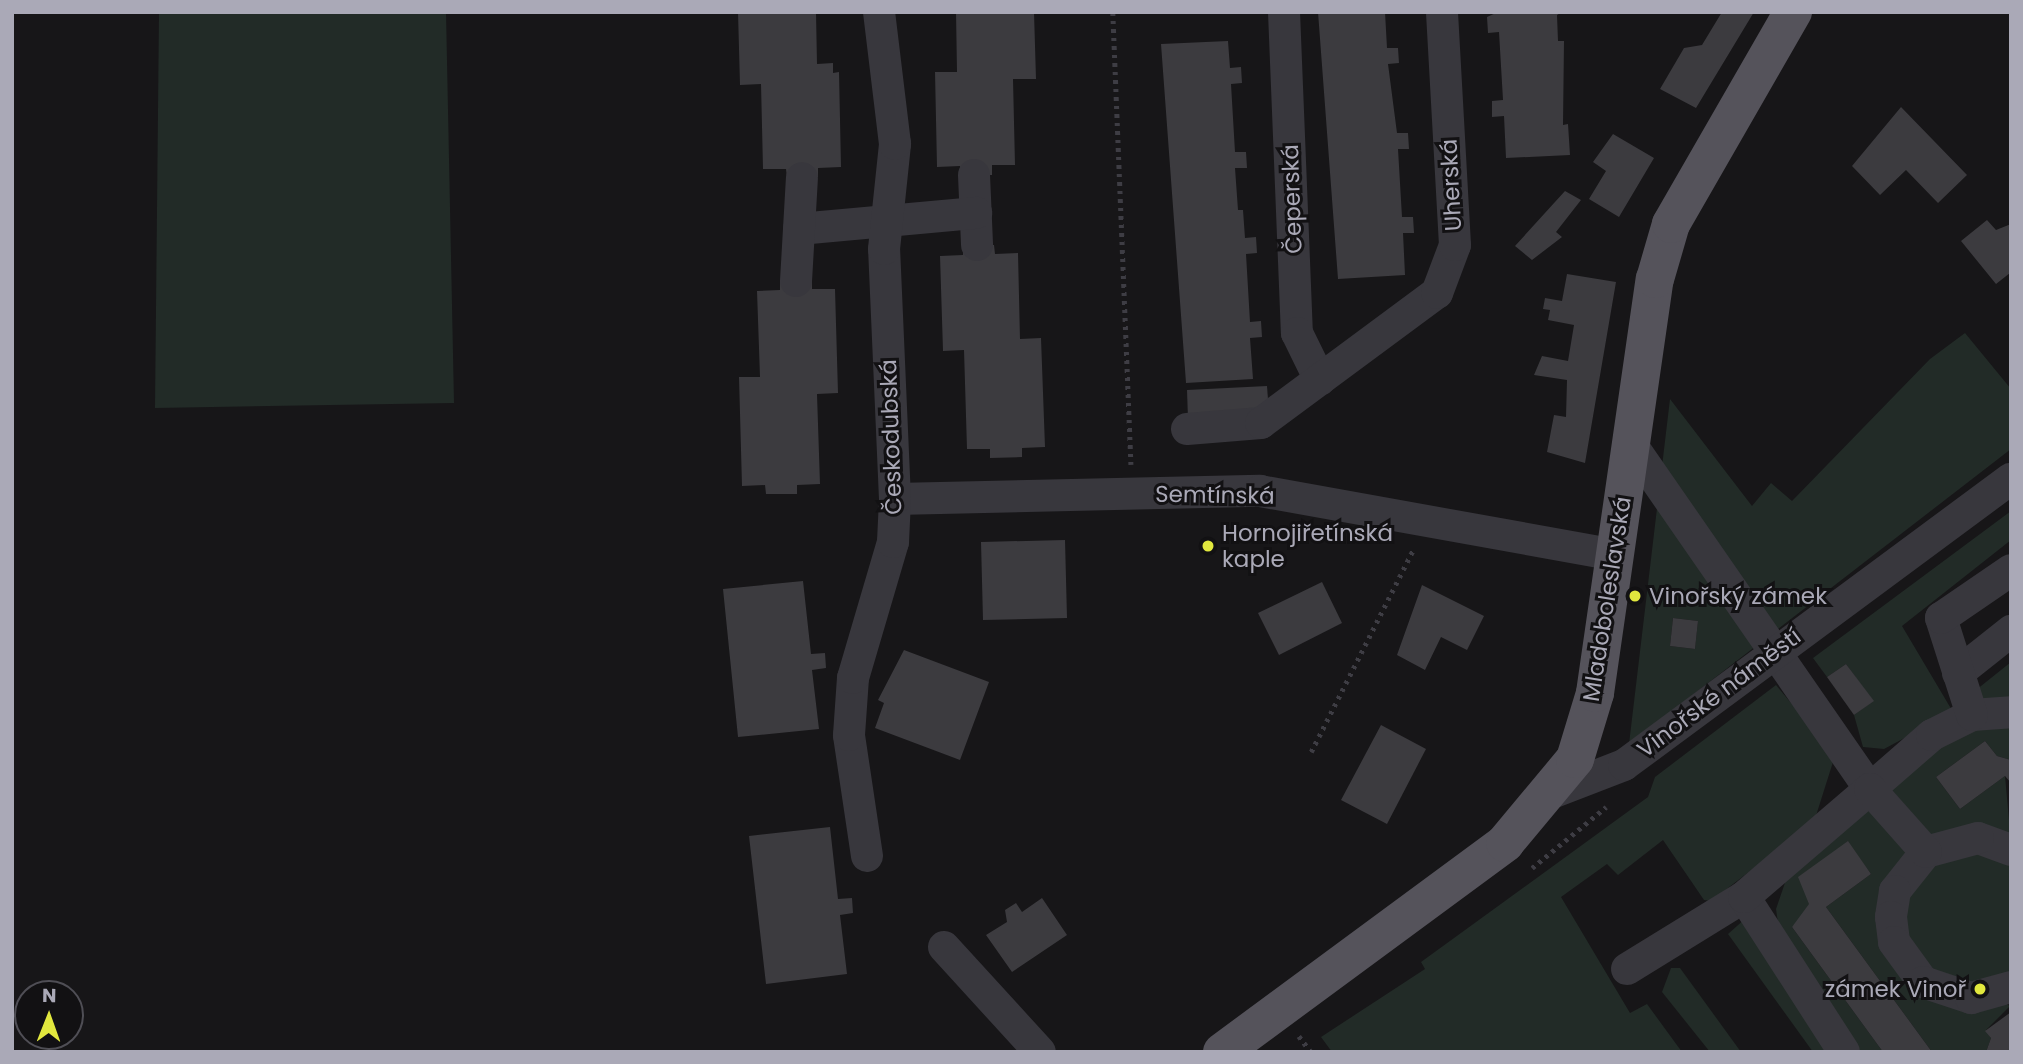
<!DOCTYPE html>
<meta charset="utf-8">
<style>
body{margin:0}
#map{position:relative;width:2023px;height:1064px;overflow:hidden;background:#171618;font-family:Poppins,sans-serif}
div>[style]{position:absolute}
.green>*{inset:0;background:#222b27}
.building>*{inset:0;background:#3c3b3f}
.path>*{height:4.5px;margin-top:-2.25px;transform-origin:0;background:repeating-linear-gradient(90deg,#3e3d44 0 3.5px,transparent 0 8.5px)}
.minor>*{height:32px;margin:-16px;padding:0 16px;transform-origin:16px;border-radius:16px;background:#38373d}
.major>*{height:38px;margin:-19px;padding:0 19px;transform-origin:19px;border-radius:19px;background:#55535b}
.dots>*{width:19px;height:19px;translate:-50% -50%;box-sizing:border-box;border:4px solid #121113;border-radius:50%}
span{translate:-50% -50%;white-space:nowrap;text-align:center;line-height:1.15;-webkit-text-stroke:6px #121113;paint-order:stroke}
.street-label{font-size:23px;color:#aaa9b7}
.poi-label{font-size:23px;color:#aaa9b7}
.left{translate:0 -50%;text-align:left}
.right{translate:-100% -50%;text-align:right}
.frame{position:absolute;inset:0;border:14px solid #aaa9b7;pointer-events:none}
.north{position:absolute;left:14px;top:980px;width:70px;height:70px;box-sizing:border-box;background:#121113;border:2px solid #4f4e55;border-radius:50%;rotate:1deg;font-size:19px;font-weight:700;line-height:28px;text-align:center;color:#aaa9b7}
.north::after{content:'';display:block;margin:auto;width:24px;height:32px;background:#e2e83e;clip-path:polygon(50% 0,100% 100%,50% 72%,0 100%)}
</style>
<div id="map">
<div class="green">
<i style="clip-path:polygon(159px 12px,446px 12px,454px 403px,155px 408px)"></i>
<i style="clip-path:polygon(evenodd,1965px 333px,2011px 389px,2011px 449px,1629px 744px,1670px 399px,1752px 506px,1771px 483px,1792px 501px,1930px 359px,1965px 333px,1673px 618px,1698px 621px,1695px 649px,1670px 646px,1673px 618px)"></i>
<i style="clip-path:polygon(2011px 511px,2011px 540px,1902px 626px,1953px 712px,1884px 749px,1863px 747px,1854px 715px,1873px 701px,1846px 664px,1827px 677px,1813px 658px)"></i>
<i style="clip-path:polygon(2011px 662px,2011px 702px,1980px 704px,1976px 690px)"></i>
<i style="clip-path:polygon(1776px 685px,1828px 747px,1833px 762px,1814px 822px,1711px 901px,1704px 900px,1663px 840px,1618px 875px,1607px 864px,1561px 897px,1630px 1013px,1647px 1004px,1682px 1052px,1332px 1052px,1321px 1037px,1425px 969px,1421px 962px,1648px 797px,1655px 777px)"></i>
<i style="clip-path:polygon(2011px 719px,2011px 760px,1997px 756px,1985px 741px,1936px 777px,1960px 809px,2005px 776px,2011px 842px,1936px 840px,1883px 780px,1964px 727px)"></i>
<i style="clip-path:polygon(1869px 795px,1908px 854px,1889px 951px,2010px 1006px,1986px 1030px,1991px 1038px,1986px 1052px,1932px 1052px,1826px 907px,1871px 874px,1847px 842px,1807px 915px,1792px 927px,1883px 1052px,1854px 1052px,1780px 937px,1776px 909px,1790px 868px)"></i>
<i style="clip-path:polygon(1966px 850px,2011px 861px,2011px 981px,1992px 990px,1913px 962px,1902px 906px,1925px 868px)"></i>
<i style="clip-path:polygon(1746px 918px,1832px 1052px,1813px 1052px,1728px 934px)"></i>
<i style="clip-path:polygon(1671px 968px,1680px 968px,1741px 1052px,1710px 1052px,1662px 992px)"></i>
</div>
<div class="building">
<i style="clip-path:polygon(738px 12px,816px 12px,817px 64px,833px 63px,833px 73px,839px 72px,841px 167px,818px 168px,818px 177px,802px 178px,787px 178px,786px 169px,763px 169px,761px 84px,740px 85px)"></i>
<i style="clip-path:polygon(956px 12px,1034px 12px,1036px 79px,1013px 79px,1015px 165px,992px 165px,992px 175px,961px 176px,960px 166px,937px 167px,935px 72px,957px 72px)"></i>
<i style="clip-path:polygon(1318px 12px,1385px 12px,1387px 48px,1398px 48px,1399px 63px,1388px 64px,1397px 133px,1408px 133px,1409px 149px,1398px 149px,1402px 217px,1413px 217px,1414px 233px,1403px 233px,1405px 275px,1338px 279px)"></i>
<i style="clip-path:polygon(1498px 12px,1562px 12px,1557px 15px,1558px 41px,1564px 41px,1563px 125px,1568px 124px,1570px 155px,1506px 158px,1504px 116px,1492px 117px,1492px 101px,1503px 100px,1499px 32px,1488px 33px,1487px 17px)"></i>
<i style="clip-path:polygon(1722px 12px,1754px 12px,1696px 108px,1660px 89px,1684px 48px,1702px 45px)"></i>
<i style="clip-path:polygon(1228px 41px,1230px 68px,1241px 67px,1242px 83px,1231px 84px,1235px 152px,1246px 152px,1247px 168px,1235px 168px,1238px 210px,1243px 210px,1245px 238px,1256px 237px,1257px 253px,1246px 254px,1250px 322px,1261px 321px,1262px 337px,1250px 338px,1253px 379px,1186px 383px,1161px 44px)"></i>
<i style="clip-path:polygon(1901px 107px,1967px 175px,1938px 203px,1906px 170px,1880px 195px,1852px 166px)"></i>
<i style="clip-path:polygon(1613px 134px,1654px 158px,1619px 217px,1589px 199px,1606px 171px,1593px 162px)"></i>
<i style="clip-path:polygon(1565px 191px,1581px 200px,1556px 232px,1562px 237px,1532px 260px,1515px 246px)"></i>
<i style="clip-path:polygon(1987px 220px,1996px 230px,2011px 224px,2010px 273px,1996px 284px,1961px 241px)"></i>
<i style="clip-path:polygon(994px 245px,995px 254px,1018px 253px,1020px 339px,1041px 338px,1045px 447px,1022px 448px,1022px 457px,990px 458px,990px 449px,967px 449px,964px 350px,943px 351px,940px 256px,963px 255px,963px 246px)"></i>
<i style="clip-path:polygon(1567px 274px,1616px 282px,1585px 463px,1547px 452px,1554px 415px,1566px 417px,1567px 380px,1534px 375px,1542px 356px,1568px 361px,1574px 325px,1548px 320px,1550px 310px,1543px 309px,1545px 298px,1562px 301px)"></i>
<i style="clip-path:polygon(812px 280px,812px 289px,835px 289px,838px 393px,817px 394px,820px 484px,797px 485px,797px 494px,766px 494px,765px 485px,742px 486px,739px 377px,760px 377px,757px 291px,780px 290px,780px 281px)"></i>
<i style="clip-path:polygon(1267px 386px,1269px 413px,1188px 419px,1187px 390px)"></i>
<i style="clip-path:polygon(1065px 540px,1067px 618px,983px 620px,981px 542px)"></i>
<i style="clip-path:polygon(803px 581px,811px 654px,825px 653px,826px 668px,812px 670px,819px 729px,738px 737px,723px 589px)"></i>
<i style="clip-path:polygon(1322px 582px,1342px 623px,1279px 655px,1258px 613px)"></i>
<i style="clip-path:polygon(1422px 585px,1484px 616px,1467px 650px,1441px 637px,1425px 670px,1397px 655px)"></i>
<i style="clip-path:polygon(1673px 618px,1698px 621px,1695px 649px,1670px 646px)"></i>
<i style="clip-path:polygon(904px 650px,989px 682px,960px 760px,875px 728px,884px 703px,878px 700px)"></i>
<i style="clip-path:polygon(1846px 664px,1874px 701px,1854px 715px,1827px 677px)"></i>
<i style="clip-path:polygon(1381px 725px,1426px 749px,1387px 824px,1341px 800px)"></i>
<i style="clip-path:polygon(1985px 741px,1997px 756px,2011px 760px,2011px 783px,2005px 776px,1960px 809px,1936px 777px)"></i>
<i style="clip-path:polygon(830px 827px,838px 899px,852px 898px,853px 913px,840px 915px,847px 974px,766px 984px,749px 836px)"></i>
<i style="clip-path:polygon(1848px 841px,1871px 874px,1826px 907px,1932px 1052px,1883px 1052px,1792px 927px,1809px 904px,1798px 877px)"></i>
<i style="clip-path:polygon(1042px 898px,1067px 935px,1012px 972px,986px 935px,1007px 922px,1005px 910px,1016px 903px,1022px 912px)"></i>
<i style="clip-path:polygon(2011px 1012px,2011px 1052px,1986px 1052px,1991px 1038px,1985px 1031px)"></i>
</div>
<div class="path">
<i style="left:1113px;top:12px;width:453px;rotate:87.7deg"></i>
<i style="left:1311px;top:752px;width:226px;rotate:-63.2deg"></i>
<i style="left:1532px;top:868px;width:96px;rotate:-39.5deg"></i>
<i style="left:1299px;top:1036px;width:20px;rotate:53deg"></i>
</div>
<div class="minor">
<i style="left:1284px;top:12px;width:321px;rotate:87.7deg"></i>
<i style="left:1297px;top:333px;width:52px;rotate:63.9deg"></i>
<i style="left:974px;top:175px;width:70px;rotate:87.5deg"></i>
<i style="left:799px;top:229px;width:178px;rotate:-5.2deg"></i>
<i style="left:796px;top:281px;width:103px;rotate:-86.7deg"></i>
<i style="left:1187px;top:429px;width:74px;rotate:-4.6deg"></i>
<i style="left:1261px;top:423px;width:219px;rotate:-36.5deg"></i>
<i style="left:1437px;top:293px;width:51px;rotate:-69.4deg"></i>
<i style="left:1455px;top:245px;width:233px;rotate:-93.2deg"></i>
<i style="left:1631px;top:444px;width:420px;rotate:55.3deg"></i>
<i style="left:1870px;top:789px;width:82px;rotate:-41.1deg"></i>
<i style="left:1932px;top:735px;width:45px;rotate:-26.6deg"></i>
<i style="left:1972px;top:715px;width:39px;rotate:-4deg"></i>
<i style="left:895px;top:499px;width:365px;rotate:-1.3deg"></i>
<i style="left:1260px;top:491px;width:360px;rotate:10.2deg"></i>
<i style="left:1958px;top:673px;width:68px;rotate:-38.4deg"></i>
<i style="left:1972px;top:715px;width:102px;rotate:-107.7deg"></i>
<i style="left:1941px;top:618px;width:85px;rotate:-34.4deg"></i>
<i style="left:1554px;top:792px;width:75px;rotate:-21.1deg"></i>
<i style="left:1624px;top:765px;width:481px;rotate:-36.5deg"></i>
<i style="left:2011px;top:850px;width:35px;rotate:-160deg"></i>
<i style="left:1978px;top:838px;width:54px;rotate:164.9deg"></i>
<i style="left:1926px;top:852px;width:50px;rotate:128.5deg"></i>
<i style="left:1895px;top:891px;width:26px;rotate:99deg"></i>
<i style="left:1891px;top:917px;width:25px;rotate:83deg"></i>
<i style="left:1894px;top:942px;width:49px;rotate:54.1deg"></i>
<i style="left:1923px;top:982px;width:51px;rotate:18.4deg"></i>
<i style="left:1971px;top:998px;width:41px;rotate:-15.4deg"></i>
<i style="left:867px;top:856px;width:122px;rotate:-98.5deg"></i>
<i style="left:849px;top:735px;width:57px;rotate:-86deg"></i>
<i style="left:853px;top:678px;width:142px;rotate:-73.6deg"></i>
<i style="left:893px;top:542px;width:43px;rotate:-87.3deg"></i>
<i style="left:895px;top:499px;width:250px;rotate:-92.5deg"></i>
<i style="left:884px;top:249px;width:106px;rotate:-84deg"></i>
<i style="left:895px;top:144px;width:133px;rotate:-96.9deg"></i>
<i style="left:944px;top:947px;width:142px;rotate:47.6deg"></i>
<i style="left:1627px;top:969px;width:137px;rotate:-31.6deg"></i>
<i style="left:1844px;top:1052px;width:184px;rotate:-122.8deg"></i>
<i style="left:1744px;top:897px;width:166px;rotate:-40.6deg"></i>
<i style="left:1870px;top:789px;width:84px;rotate:48.4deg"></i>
</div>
<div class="major">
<i style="left:1222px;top:1052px;width:352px;rotate:-36.4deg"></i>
<i style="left:1505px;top:843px;width:109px;rotate:-50.2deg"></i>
<i style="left:1575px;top:759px;width:69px;rotate:-73.1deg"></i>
<i style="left:1595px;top:693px;width:418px;rotate:-81.8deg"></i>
<i style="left:1655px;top:279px;width:57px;rotate:-73.8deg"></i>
<i style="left:1671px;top:224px;width:245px;rotate:-60.1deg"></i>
</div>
<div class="dots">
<i style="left:1208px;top:546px;background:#e2e83e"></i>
<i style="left:1635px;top:596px;background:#e2e83e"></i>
<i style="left:1980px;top:989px;background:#e2e83e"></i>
</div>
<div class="street-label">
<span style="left:1451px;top:185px;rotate:-93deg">Uherská</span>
<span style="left:1292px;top:199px;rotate:-92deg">Čeperská</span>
<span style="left:891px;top:437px;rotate:-92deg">Českodubská</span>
<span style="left:1215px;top:495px;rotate:1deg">Semtínská</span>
<span style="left:1607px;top:599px;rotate:-81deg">Mladoboleslavská</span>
<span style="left:1719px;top:693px;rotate:-37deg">Vinořské náměstí</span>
</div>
<div class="poi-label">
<span class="left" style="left:1222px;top:546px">Hornojiřetínská<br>kaple</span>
<span class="left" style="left:1649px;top:596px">Vinořský zámek</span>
<span class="right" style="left:1966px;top:989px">zámek Vinoř</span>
</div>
<div class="frame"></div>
<div class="north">N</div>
</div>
